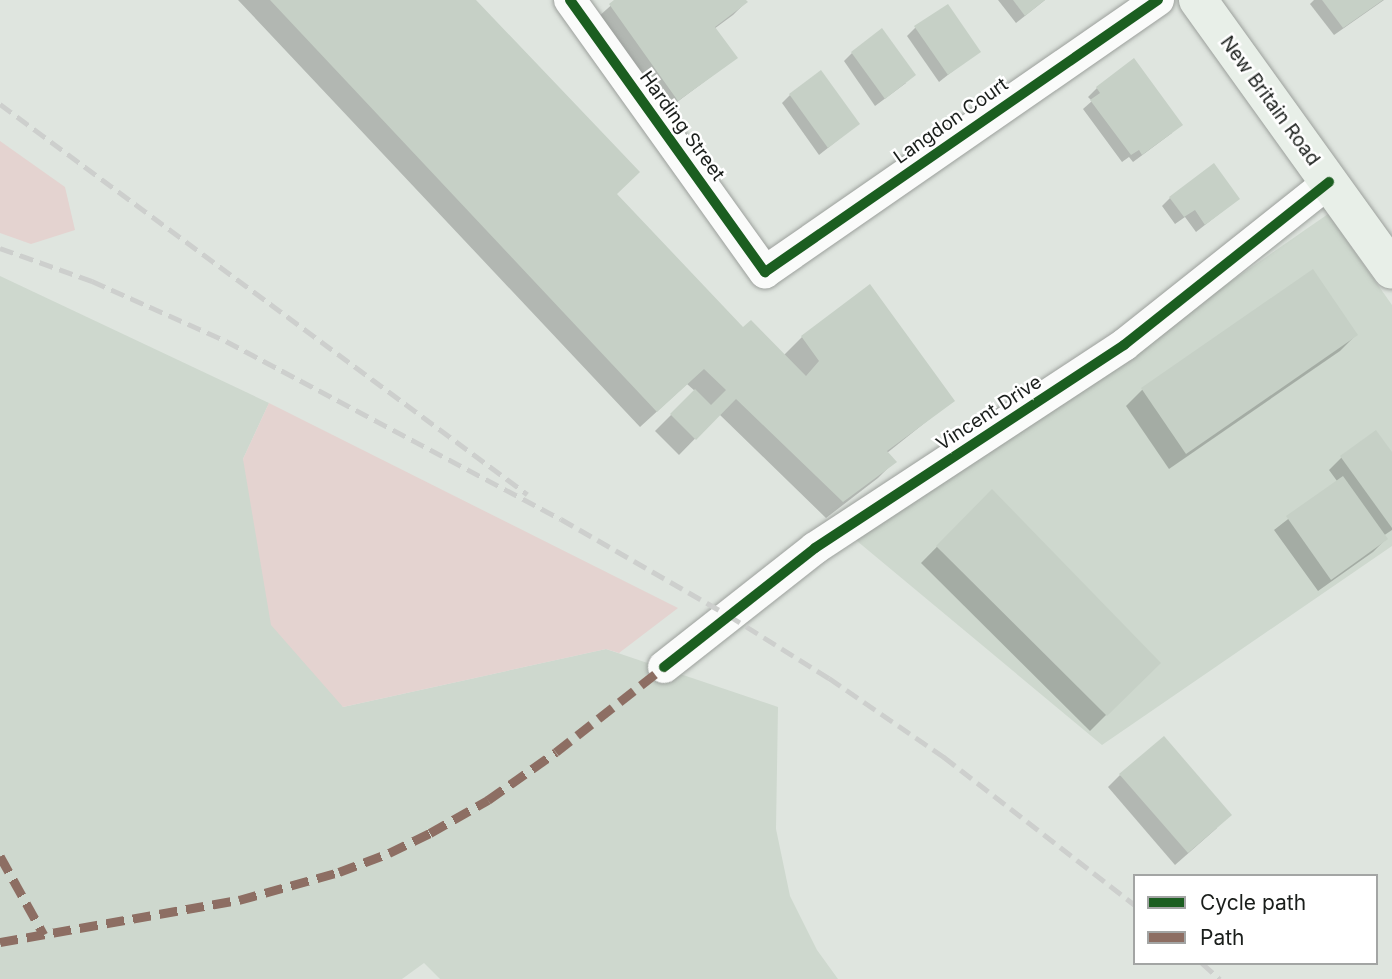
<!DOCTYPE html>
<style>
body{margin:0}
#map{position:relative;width:1392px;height:979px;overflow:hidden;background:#dfe5df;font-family:Inter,sans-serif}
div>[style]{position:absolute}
.built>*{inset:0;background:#ced8ce}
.green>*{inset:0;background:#e4d3d0}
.shadow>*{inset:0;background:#0003}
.building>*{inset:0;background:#c6d0c6}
.roads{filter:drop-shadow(0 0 2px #9ca09c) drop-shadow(0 0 2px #9ca09c)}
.street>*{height:32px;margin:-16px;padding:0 16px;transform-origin:16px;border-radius:16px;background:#fafbfa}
.primary>*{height:38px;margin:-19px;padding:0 19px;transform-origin:19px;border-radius:19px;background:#e8efe8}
.rail>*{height:5px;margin-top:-2.5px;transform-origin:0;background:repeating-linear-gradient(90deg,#cdcfcd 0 14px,transparent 0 21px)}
.quiet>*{height:9px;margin-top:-4.5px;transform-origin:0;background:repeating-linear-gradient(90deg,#8d6e63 0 18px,transparent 0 27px)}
.cycleway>*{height:10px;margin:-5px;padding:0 5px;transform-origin:5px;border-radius:5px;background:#1b5e20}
span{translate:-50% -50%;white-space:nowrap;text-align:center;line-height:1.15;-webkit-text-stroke:5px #fff;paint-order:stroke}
.street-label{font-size:19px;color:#1a1e1b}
.legend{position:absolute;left:1133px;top:874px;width:245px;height:91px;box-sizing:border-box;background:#fff;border:2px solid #a3a5a4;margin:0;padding:9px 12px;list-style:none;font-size:21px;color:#1a1e1b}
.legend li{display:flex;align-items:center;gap:14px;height:35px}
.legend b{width:35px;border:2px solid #a3a5a4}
</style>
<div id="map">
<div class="built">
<i style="clip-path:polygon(1328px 214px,1392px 305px,1392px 546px,1102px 745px,851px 536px,1121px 358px)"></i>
<i style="clip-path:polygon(0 276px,269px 403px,243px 459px,343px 707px,606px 649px,778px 707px,776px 829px,790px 896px,817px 950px,838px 979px,440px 979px,424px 963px,402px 979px,0 979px)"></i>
</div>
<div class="green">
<i style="clip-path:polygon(0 141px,65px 187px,75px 230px,31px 244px,0 233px)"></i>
<i style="clip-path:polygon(269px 403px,678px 608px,619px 653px,606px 649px,343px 707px,271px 625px,243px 459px)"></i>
</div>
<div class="shadow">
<i style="clip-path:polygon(238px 0,473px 0,615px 195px,743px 329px,784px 355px,802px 337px,870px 286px,952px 401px,887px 453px,894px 462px,878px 478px,826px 518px,719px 414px,679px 455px,655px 431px,695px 391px,687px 384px,640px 427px)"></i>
<i style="clip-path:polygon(617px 0,744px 0,746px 2px,733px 15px,714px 29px,736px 58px,669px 108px,647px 77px,642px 80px,597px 18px)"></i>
<i style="clip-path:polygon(998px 0,1045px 0,1016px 23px)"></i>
<i style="clip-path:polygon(1314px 0,1384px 0,1334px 35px,1310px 4px)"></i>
<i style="clip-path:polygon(916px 27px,978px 51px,939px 82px,907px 36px)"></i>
<i style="clip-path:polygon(852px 53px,906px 83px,875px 106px,844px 61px)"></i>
<i style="clip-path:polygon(1097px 88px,1172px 133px,1133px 162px,1129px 157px,1122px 162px,1083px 109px,1092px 101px,1088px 97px)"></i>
<i style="clip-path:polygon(790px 95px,858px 124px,819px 155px,782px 103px)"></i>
<i style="clip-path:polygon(1170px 198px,1238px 199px,1196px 232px,1185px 217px,1175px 224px,1162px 206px)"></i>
<i style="clip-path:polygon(1356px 335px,1340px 351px,1169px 469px,1126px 406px,1142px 390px)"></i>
<i style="clip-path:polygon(1392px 455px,1392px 530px,1383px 536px,1386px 539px,1373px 552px,1318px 591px,1274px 530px,1337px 481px,1329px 470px,1342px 457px)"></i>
<i style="clip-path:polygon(992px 491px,1158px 663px,1090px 731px,921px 563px)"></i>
<i style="clip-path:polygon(1120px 775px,1217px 828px,1175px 865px,1108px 787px)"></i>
</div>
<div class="building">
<i style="clip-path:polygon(270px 0,476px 0,640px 172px,617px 194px,743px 327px,751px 320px,806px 376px,819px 361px,801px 336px,870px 284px,955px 401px,887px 451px,897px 462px,843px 502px,736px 399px,696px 440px,670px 414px,695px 389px,711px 405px,726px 390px,704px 369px,657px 412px)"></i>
<i style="clip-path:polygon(614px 0,746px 0,748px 2px,715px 27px,738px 58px,678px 101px,609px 4px)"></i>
<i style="clip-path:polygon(1013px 0,1045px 0,1025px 16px)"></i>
<i style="clip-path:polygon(1322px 0,1383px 0,1343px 28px)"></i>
<i style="clip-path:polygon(948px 4px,981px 52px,948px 75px,914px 26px)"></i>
<i style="clip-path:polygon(882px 28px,916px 75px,885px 99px,851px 52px)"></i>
<i style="clip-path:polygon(1134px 58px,1183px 125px,1142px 155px,1139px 150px,1131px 155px,1090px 100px,1100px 93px,1096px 87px)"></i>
<i style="clip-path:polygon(821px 70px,860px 124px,828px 148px,789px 94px)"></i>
<i style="clip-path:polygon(1214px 163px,1240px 199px,1205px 225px,1195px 210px,1184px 217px,1169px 197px)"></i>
<i style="clip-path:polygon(1313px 269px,1358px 335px,1186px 454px,1141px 388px)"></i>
<i style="clip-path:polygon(1376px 430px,1392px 452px,1392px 528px,1340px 456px)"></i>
<i style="clip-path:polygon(1343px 476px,1388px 539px,1331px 580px,1286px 516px)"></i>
<i style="clip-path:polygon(992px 489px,1161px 663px,1107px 716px,936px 546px)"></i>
<i style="clip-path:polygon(1164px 736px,1232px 815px,1188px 853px,1119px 774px)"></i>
</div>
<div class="roads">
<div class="street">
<i style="left:570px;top:0;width:335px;rotate:54.4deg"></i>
<i style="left:765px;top:272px;width:478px;rotate:-34.7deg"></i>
<i style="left:664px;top:667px;width:192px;rotate:-38.2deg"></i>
<i style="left:815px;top:548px;width:370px;rotate:-33.3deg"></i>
<i style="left:1124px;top:345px;width:262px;rotate:-38.5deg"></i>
</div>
<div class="primary">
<i style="left:1198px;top:0;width:332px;rotate:54.3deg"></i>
</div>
</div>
<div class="rail">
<i style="left:0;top:104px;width:656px;rotate:36.5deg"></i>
<i style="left:0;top:248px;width:98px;rotate:19.7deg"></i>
<i style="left:92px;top:281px;width:147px;rotate:24.1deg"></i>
<i style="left:226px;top:341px;width:379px;rotate:28deg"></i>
<i style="left:561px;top:519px;width:193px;rotate:29.9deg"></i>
<i style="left:728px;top:615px;width:119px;rotate:32deg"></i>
<i style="left:829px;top:678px;width:140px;rotate:34.5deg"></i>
<i style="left:944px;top:757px;width:242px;rotate:37.8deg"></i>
<i style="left:1202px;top:963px;width:24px;rotate:42deg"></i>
</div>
<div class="quiet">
<i style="left:0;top:856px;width:90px;rotate:60.9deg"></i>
<i style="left:0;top:942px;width:243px;rotate:-10deg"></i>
<i style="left:239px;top:900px;width:104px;rotate:-15.6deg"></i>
<i style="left:339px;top:872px;width:53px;rotate:-20.8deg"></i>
<i style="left:389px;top:853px;width:46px;rotate:-26deg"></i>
<i style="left:430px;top:833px;width:67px;rotate:-29.6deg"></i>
<i style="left:488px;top:800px;width:83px;rotate:-35.2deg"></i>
<i style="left:556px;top:752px;width:137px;rotate:-38.2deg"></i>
</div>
<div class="cycleway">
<i style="left:570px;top:0;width:335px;rotate:54.4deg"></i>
<i style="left:765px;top:272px;width:478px;rotate:-34.7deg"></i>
<i style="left:664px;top:667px;width:192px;rotate:-38.2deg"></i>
<i style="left:815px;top:548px;width:370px;rotate:-33.3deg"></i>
<i style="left:1124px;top:345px;width:262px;rotate:-38.5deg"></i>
</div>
<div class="street-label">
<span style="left:1270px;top:101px;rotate:54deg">New Britain Road</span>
<span style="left:951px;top:121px;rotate:-35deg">Langdon Court</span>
<span style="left:682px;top:126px;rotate:54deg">Harding Street</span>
<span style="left:989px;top:413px;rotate:-33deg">Vincent Drive</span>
</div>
<ul class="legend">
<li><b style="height:9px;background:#1b5e20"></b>Cycle path</li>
<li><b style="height:9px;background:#8d6e63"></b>Path</li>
</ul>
</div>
